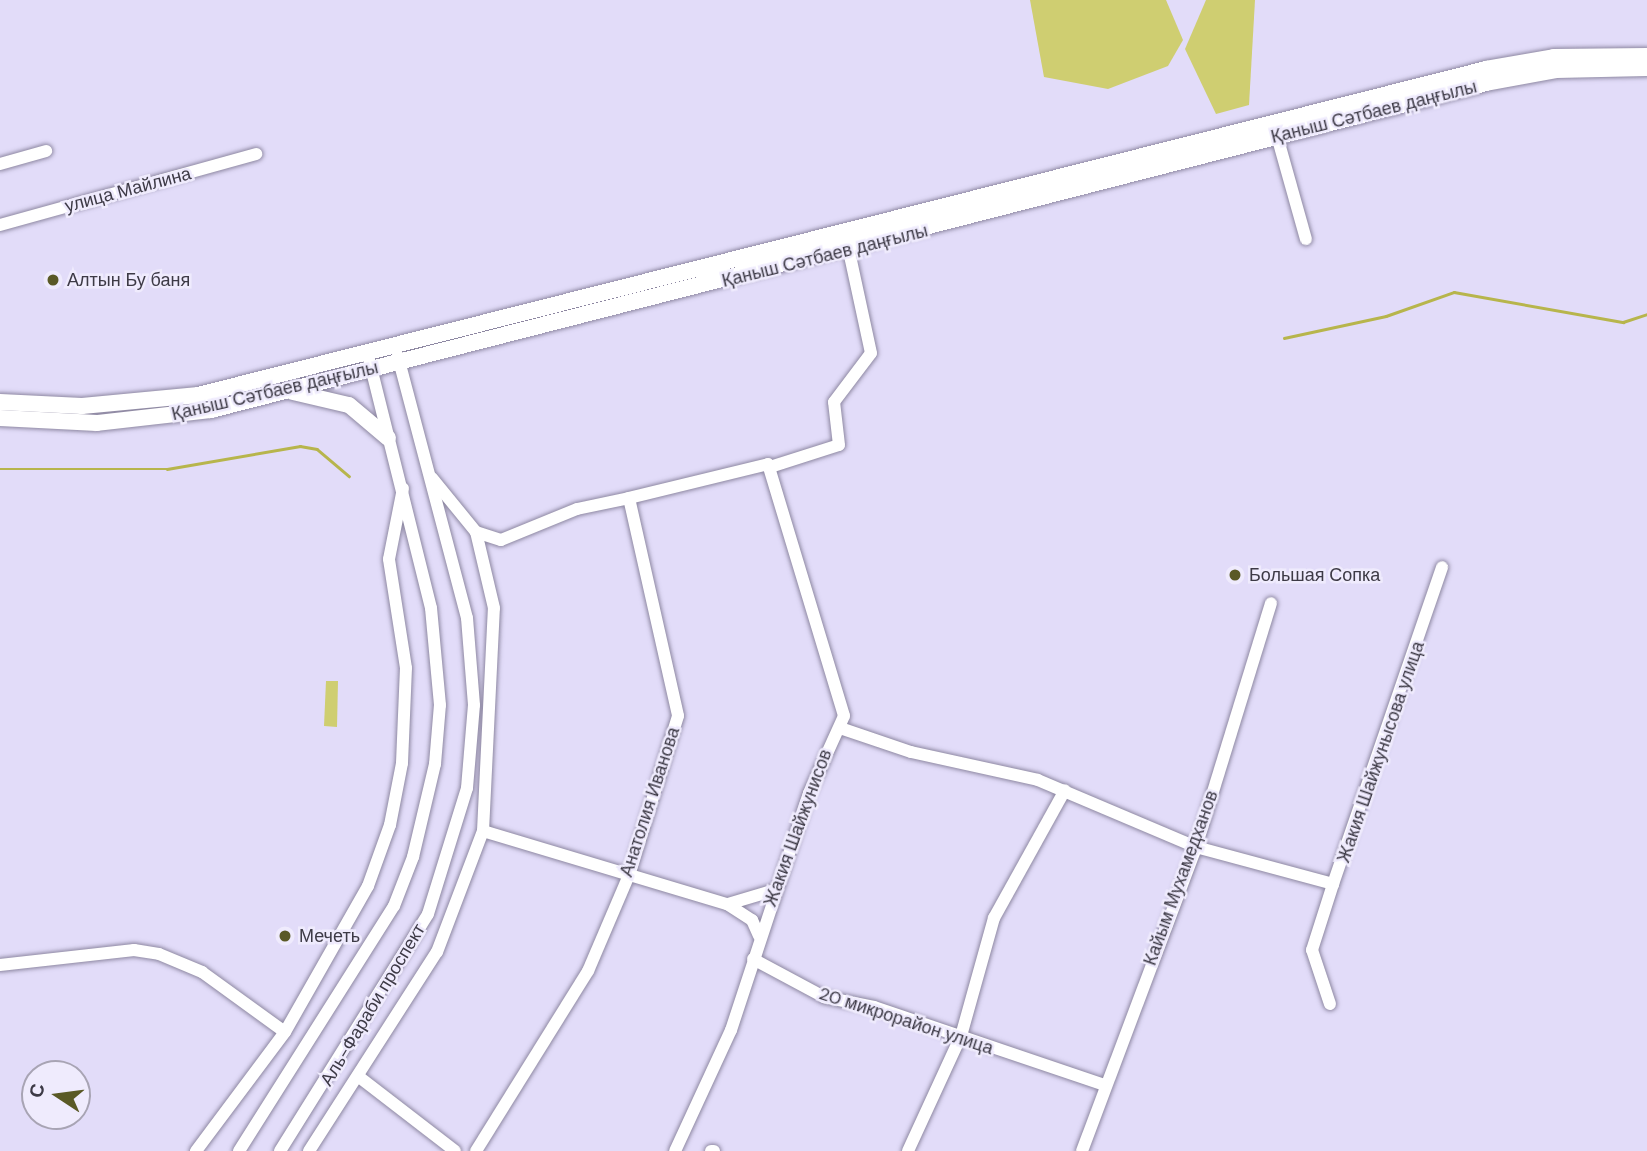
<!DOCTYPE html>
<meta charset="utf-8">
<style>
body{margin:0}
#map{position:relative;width:1647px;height:1151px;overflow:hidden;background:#e2dcf9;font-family:"DM Sans",sans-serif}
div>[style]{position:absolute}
.green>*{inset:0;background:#cfce71}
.stream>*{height:2.5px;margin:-1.25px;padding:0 1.25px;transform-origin:1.25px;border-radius:1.25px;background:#b7b54c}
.roads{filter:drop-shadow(0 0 2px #8e88a2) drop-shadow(0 0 2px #8e88a2)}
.minor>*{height:12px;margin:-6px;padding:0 6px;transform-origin:6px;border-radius:6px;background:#fff}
.major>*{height:16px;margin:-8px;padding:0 8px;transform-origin:8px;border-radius:8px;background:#fff}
.dots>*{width:19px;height:19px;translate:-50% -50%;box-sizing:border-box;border:4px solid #efebfd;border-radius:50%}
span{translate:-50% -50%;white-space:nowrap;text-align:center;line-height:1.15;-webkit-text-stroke:5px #efebfd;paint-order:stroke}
.street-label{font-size:18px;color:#3d3a46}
.poi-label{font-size:18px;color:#3d3a46}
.left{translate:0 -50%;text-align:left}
.north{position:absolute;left:21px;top:1060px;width:70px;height:70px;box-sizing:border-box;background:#efebfd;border:2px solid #a8a4b4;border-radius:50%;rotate:283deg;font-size:19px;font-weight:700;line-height:28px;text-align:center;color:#3d3a46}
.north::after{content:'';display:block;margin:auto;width:24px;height:32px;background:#5a5926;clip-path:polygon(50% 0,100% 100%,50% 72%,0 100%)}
</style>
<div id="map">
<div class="green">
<i style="clip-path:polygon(1030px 0,1166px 0,1183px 40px,1168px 66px,1108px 89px,1044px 77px)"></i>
<i style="clip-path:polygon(1206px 0,1255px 0,1249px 105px,1216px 114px,1185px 49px)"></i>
<i style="clip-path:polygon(326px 681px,338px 681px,337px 727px,324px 726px)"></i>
</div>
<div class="stream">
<i style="left:1284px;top:338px;width:104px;rotate:-12.2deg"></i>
<i style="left:1386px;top:316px;width:72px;rotate:-19.4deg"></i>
<i style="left:1454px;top:292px;width:172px;rotate:10.1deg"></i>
<i style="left:1623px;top:322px;width:25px;rotate:-18deg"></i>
<i style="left:0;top:469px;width:167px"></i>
<i style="left:167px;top:469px;width:135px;rotate:-9.8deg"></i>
<i style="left:300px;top:446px;width:17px;rotate:10deg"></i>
<i style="left:317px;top:449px;width:42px;rotate:40.2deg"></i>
</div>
<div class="roads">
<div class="minor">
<i style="left:1277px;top:136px;width:107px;rotate:74.3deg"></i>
<i style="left:0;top:164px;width:48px;rotate:-15.8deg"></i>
<i style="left:0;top:225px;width:266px;rotate:-15.5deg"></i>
<i style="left:770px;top:467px;width:72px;rotate:-17.7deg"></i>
<i style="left:839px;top:445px;width:43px;rotate:-96.6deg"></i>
<i style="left:834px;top:402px;width:61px;rotate:-52.9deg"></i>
<i style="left:871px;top:353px;width:104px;rotate:-102.2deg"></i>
<i style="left:629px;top:498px;width:143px;rotate:-13.7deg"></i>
<i style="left:768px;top:464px;width:263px;rotate:73.2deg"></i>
<i style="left:844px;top:716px;width:85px;rotate:114.4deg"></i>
<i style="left:809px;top:793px;width:250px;rotate:108.2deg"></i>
<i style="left:731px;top:1030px;width:133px;rotate:114.8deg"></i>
<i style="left:476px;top:532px;width:26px;rotate:18deg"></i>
<i style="left:501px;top:540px;width:82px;rotate:-22.2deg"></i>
<i style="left:577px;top:509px;width:53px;rotate:-11.9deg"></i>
<i style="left:629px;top:498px;width:223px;rotate:77.3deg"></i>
<i style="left:678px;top:716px;width:166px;rotate:107.1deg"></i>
<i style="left:629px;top:875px;width:104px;rotate:113.1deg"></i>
<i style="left:588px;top:971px;width:212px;rotate:121.9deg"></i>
<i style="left:843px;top:729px;width:72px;rotate:18.7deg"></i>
<i style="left:911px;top:752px;width:130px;rotate:12.4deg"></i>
<i style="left:1038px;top:780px;width:172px;rotate:23deg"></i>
<i style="left:1196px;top:847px;width:142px;rotate:15.1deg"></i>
<i style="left:1333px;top:884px;width:335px;rotate:-71deg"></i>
<i style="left:483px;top:831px;width:255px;rotate:16.7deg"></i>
<i style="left:727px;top:904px;width:30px;rotate:33deg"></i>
<i style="left:752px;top:920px;width:17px;rotate:66deg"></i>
<i style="left:728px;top:904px;width:49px;rotate:-16.6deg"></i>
<i style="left:753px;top:959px;width:81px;rotate:28.2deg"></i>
<i style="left:824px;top:997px;width:51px;rotate:11.3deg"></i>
<i style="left:874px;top:1007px;width:243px;rotate:18.7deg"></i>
<i style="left:0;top:965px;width:135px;rotate:-6.4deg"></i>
<i style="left:134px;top:950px;width:25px;rotate:9deg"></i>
<i style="left:159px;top:954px;width:47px;rotate:22.7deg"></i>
<i style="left:202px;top:972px;width:102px;rotate:35.9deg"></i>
<i style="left:1330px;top:1004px;width:57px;rotate:-108.4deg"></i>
<i style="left:1312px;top:950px;width:69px;rotate:-72.3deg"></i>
<i style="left:359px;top:1077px;width:121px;rotate:37.6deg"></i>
<i style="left:196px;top:1151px;width:149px;rotate:-53.2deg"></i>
<i style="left:285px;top:1032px;width:168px;rotate:-60.4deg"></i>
<i style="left:368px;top:886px;width:65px;rotate:-70.2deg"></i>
<i style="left:390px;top:825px;width:63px;rotate:-79deg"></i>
<i style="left:402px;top:763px;width:95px;rotate:-87.6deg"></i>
<i style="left:406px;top:668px;width:110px;rotate:-98.9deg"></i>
<i style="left:389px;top:559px;width:72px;rotate:-78.8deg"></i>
<i style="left:239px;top:1151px;width:290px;rotate:-57.7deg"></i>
<i style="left:394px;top:906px;width:53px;rotate:-68.8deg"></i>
<i style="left:413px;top:857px;width:96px;rotate:-76.7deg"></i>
<i style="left:435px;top:764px;width:59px;rotate:-85.2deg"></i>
<i style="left:440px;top:705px;width:97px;rotate:-95.3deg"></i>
<i style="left:431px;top:608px;width:264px;rotate:-104deg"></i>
<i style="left:280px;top:1151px;width:279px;rotate:-58deg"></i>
<i style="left:428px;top:914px;width:132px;rotate:-72.8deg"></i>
<i style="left:467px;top:788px;width:83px;rotate:-85.2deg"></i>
<i style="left:474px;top:705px;width:87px;rotate:-94.6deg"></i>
<i style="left:467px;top:618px;width:271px;rotate:-104.8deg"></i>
<i style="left:309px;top:1151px;width:237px;rotate:-57.3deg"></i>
<i style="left:437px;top:952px;width:129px;rotate:-69.2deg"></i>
<i style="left:483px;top:831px;width:223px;rotate:-87.2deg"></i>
<i style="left:494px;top:608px;width:78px;rotate:-103.3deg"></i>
<i style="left:476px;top:532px;width:70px;rotate:-129.2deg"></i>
<i style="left:711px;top:1151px;width:3px"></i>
<i style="left:908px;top:1151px;width:127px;rotate:-65.3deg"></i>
<i style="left:961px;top:1036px;width:123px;rotate:-74.4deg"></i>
<i style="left:994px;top:918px;width:146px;rotate:-61deg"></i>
<i style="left:1082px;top:1151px;width:325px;rotate:-69.4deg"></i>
<i style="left:1196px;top:847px;width:255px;rotate:-72.9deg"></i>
</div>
<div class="major">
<i style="left:293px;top:392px;width:57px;rotate:13.1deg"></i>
<i style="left:349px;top:405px;width:51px;rotate:40.2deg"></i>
<i style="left:0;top:402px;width:82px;rotate:2.8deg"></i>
<i style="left:82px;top:406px;width:117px;rotate:-5.4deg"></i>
<i style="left:198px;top:395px;width:1329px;rotate:-14.2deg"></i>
<i style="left:1486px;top:69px;width:69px;rotate:-10deg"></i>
<i style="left:1554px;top:57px;width:93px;rotate:-0.6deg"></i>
<i style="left:0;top:418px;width:97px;rotate:3deg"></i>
<i style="left:97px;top:423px;width:115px;rotate:-6.5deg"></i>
<i style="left:211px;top:410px;width:1316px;rotate:-14.38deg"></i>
<i style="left:1486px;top:83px;width:71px;rotate:-10.5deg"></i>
<i style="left:1556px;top:70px;width:91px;rotate:-1.3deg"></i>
</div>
</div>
<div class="dots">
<i style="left:53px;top:280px;background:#5a5926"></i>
<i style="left:1235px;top:575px;background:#5a5926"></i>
<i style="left:285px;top:936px;background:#5a5926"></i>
</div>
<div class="street-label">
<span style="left:1374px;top:112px;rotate:-14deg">Қаныш Сәтбаев даңғылы</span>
<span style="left:128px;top:190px;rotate:-15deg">улица Майлина</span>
<span style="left:825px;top:256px;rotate:-14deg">Қаныш Сәтбаев даңғылы</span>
<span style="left:275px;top:391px;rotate:-13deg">Қаныш Сәтбаев даңғылы</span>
<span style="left:1381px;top:752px;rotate:-71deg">Жакия Шайжунысова улица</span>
<span style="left:650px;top:802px;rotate:-72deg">Анатолия Иванова</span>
<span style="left:798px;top:828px;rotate:-70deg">Жакия Шайжунисов</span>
<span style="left:1181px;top:878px;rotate:-70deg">Кайым Мухамедханов</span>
<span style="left:373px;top:1005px;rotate:-59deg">Аль-Фараби проспект</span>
<span style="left:906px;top:1021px;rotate:18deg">20 микрорайон улица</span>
</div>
<div class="poi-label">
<span class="left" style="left:67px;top:280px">Алтын Бу баня</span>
<span class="left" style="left:1249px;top:575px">Большая Сопка</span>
<span class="left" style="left:299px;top:936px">Мечеть</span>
</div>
<div class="north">С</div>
</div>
